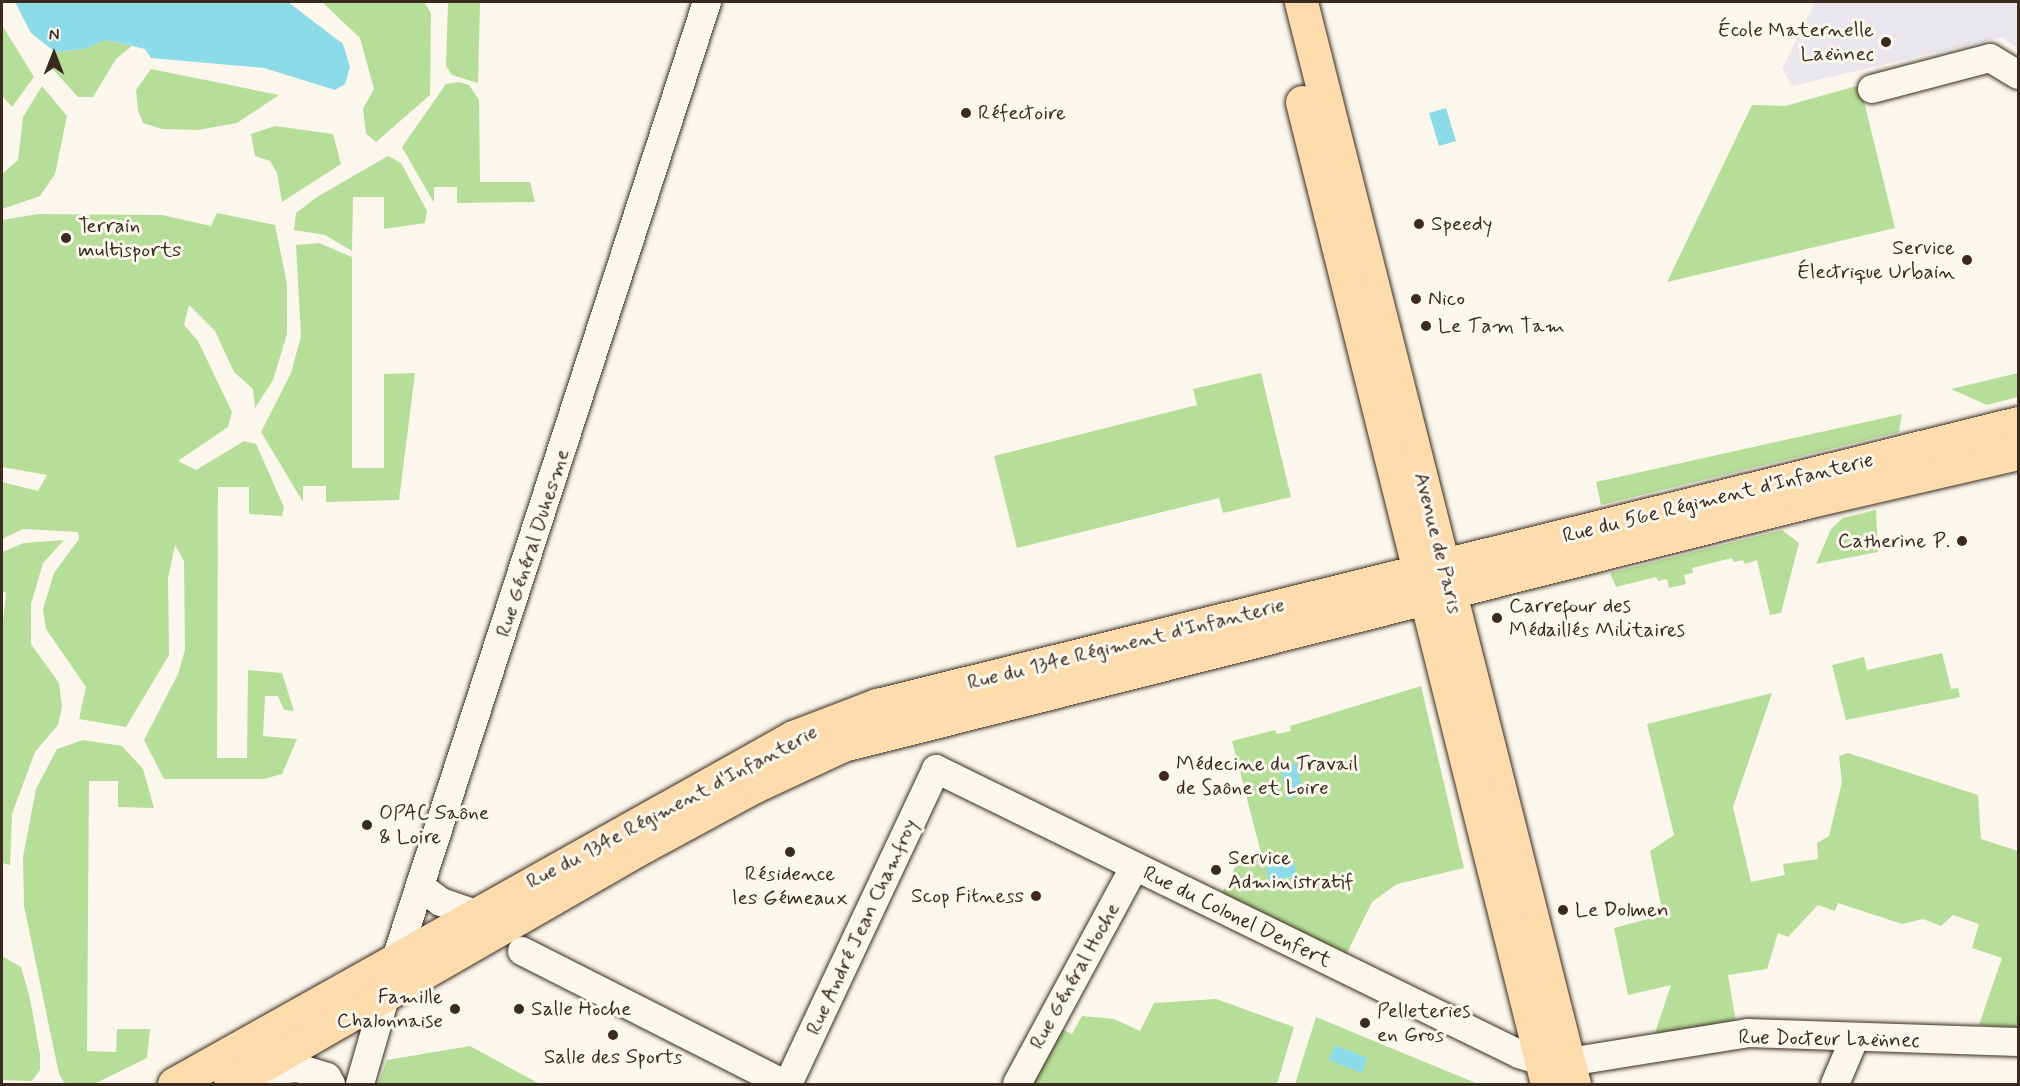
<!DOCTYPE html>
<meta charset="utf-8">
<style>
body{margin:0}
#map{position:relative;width:2020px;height:1086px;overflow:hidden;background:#fbf7ec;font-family:Mynerve,sans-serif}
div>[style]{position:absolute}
.built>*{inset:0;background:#eae6ed}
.green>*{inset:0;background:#b7de99}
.water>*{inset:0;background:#8cdbe8}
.roads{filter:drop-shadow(0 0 2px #3b2a1e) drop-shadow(0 0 2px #3b2a1e)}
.minor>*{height:28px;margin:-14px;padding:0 14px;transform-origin:14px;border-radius:14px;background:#fbf7ec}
.major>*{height:33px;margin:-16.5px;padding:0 16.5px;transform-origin:16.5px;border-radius:16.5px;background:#fcdcac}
.dots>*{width:16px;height:16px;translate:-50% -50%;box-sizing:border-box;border:3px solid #fbf7ec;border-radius:50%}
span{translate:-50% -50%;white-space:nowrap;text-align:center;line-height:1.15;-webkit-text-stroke:6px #fbf7ec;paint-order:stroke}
.poi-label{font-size:21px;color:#3b2a1e}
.right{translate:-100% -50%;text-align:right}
.left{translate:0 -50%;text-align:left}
.street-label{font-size:21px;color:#3b2a1e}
.frame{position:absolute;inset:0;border:3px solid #3b2a1e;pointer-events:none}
.north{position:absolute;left:24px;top:24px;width:60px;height:60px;-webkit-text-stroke:4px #fbf7ec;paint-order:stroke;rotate:0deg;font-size:16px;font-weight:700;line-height:24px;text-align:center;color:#3b2a1e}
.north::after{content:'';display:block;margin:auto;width:21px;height:27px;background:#3b2a1e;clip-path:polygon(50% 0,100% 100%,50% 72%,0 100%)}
</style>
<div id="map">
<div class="built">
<i style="clip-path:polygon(1815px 2px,2018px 2px,2018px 49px,2002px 37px,1792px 86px,1782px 69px)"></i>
</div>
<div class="green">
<i style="clip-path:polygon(322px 2px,424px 2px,431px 13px,430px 95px,376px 142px,366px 134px,363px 109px,374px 89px,360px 38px)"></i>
<i style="clip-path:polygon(448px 2px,480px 2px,478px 83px,452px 75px,446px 66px)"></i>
<i style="clip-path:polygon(2px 25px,34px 77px,12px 107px,2px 96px)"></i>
<i style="clip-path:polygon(107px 40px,132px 46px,116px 59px,93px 97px,78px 97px,49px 65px,55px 52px,84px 49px)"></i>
<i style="clip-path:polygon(151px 69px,279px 95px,237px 123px,198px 130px,162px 129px,143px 123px,138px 110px,136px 90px)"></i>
<i style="clip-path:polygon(459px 82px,469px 85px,479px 100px,480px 182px,530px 182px,535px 202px,457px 203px,457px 187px,434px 187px,434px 203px,402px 147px,446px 84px)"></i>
<i style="clip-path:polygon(1860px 85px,1895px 228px,1667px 282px,1752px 105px,1785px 106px)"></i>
<i style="clip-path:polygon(42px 86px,67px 116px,55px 174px,40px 196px,2px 209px,2px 174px,18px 160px,23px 117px)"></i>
<i style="clip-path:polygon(275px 126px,333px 134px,341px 164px,282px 202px,277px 173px,270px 161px,255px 156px,251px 134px)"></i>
<i style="clip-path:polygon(388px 156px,401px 163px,427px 211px,425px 223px,384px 229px,384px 197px,353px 197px,352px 251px,325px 235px,294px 230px,296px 213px,317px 197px)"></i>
<i style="clip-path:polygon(217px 213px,275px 225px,287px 284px,287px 334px,273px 380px,255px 408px,253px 389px,234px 372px,215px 331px,189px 305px,184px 325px,198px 341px,232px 412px,228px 427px,178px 461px,196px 470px,244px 441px,256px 444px,284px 507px,282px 516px,249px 514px,249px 487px,218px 487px,217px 758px,247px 758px,248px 670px,282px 673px,294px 711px,284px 710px,278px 696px,265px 696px,263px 736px,297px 739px,282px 774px,264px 779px,164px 779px,144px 740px,178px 674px,185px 650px,184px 561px,175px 545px,168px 578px,169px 655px,126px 727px,79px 719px,86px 687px,46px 629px,43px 609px,54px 573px,79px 539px,78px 532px,23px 529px,2px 539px,2px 482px,38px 491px,47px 475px,2px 467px,2px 220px,38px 214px,162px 215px,211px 226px)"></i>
<i style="clip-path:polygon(319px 243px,352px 257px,352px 468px,384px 468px,384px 374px,415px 373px,399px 500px,326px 502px,326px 486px,303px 486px,303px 502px,261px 432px,291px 373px,301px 336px,296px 245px)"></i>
<i style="clip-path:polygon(1261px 373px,1291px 497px,1223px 513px,1219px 498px,1017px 548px,994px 456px,1197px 405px,1193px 389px)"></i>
<i style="clip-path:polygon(2018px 373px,2018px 397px,1987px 405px,1951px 389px)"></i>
<i style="clip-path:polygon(1902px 414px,1899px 432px,1601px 505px,1596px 482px)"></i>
<i style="clip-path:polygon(1876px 510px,1878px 552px,1816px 564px,1831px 529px,1843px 518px)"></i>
<i style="clip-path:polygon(1782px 530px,1799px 543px,1781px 613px,1770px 615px,1757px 560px,1745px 564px,1743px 560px,1734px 562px,1732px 558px,1692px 568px,1693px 573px,1684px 575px,1686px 584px,1669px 588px,1667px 579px,1658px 581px,1656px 577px,1616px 587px,1610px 573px)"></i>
<i style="clip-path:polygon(64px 540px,43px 563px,31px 604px,31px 644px,59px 683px,62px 707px,58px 725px,35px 752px,12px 814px,10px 865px,2px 863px,2px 630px,6px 593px,2px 591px,2px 552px,24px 543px)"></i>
<i style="clip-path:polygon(1942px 653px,1951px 689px,1958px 688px,1960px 697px,1846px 720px,1832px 665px,1864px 657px,1867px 670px)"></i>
<i style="clip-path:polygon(1421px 686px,1464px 868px,1397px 884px,1372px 902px,1346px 955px,1221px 895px,1239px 859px,1261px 853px,1232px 741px,1275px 730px,1277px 734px,1291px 731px,1290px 726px)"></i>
<i style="clip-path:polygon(1772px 693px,1733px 807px,1751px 882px,1785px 875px,1783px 864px,1818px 859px,1817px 843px,1829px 836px,1842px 782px,1839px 756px,1848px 753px,1978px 795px,1981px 839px,2018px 851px,2018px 1027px,1979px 1025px,2002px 958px,1972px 948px,1979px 924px,1953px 915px,1941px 926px,1923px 919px,1902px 924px,1838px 903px,1835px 911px,1818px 905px,1788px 937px,1778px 933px,1767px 969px,1728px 975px,1736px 1022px,1654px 1036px,1671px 985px,1628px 995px,1614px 928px,1663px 915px,1650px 851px,1674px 835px,1647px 724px)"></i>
<i style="clip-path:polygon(83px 740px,122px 746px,143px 769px,154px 808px,118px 807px,118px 781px,89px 781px,87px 1051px,116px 1052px,117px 1029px,150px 1029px,147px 1058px,94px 1084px,65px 1084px,59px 1074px,24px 906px,23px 857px,36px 789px,57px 749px)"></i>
<i style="clip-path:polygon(2px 956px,21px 967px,30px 999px,40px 1054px,40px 1070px,32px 1081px,2px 1080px)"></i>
<i style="clip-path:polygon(1216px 999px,1294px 1027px,1277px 1084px,1033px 1084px,1061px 1029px,1072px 1034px,1082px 1016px,1114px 1019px,1140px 1031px,1154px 1003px)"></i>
<i style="clip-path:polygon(1316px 1017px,1478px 1084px,1295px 1084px)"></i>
<i style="clip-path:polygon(470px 1046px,540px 1084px,378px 1084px,387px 1060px)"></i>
</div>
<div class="water">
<i style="clip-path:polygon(15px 2px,288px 2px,343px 44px,350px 67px,345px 84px,335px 90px,264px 68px,151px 58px,145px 49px,107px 40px,84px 49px,55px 52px,31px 33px)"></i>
<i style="clip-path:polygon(1446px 108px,1456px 141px,1439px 146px,1429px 113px)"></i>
<i style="clip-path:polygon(1296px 763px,1304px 795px,1287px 799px,1280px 767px)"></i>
<i style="clip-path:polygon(1293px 861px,1297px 875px,1270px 883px,1266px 868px)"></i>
<i style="clip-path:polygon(1335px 1045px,1367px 1058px,1362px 1073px,1329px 1060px)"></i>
</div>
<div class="roads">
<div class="minor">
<i style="left:1872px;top:89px;width:122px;rotate:-14.7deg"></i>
<i style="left:1990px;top:58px;width:33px;rotate:31deg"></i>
<i style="left:421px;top:887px;width:25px;rotate:37deg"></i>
<i style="left:441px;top:902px;width:36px;rotate:19deg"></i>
<i style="left:522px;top:951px;width:294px;rotate:26.9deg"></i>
<i style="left:1551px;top:1049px;width:22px;rotate:36deg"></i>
<i style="left:1569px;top:1062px;width:181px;rotate:-9.2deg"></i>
<i style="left:1748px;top:1033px;width:270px;rotate:1.9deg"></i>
<i style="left:253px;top:1072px;width:45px;rotate:-5.1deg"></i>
<i style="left:298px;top:1068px;width:30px;rotate:17deg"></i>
<i style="left:327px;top:1077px;width:8px;rotate:60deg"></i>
<i style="left:360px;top:1084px;width:133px;rotate:-73.9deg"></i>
<i style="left:397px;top:956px;width:1003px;rotate:-72deg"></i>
<i style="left:788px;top:1084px;width:348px;rotate:-64.8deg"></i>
<i style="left:936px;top:769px;width:649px;rotate:26.05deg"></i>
<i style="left:1519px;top:1054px;width:41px;rotate:17.1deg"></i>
<i style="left:1017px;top:1084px;width:246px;rotate:-61.6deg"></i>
<i style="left:1835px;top:1084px;width:51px;rotate:-66.9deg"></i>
</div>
<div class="major">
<i style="left:1301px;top:2px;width:1116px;rotate:75.84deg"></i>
<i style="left:1302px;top:102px;width:1012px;rotate:75.99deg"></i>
<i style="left:174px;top:1084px;width:710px;rotate:-29.27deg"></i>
<i style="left:793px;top:737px;width:90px;rotate:-20.9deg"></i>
<i style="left:877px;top:705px;width:1175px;rotate:-13.88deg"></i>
<i style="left:230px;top:1084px;width:478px;rotate:-29.9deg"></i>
<i style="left:644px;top:846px;width:126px;rotate:-28.4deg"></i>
<i style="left:755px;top:786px;width:97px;rotate:-25deg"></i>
<i style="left:843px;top:745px;width:993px;rotate:-14.16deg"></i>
<i style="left:1806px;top:502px;width:218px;rotate:-13deg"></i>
</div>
</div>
<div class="dots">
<i style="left:1886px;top:42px;background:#3b2a1e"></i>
<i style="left:966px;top:113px;background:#3b2a1e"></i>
<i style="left:1419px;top:224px;background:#3b2a1e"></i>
<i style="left:66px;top:238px;background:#3b2a1e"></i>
<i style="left:1967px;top:260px;background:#3b2a1e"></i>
<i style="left:1416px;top:299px;background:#3b2a1e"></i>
<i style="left:1426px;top:326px;background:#3b2a1e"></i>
<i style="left:1962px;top:541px;background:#3b2a1e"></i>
<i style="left:1497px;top:618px;background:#3b2a1e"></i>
<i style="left:1164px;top:776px;background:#3b2a1e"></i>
<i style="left:367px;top:825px;background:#3b2a1e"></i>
<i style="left:790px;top:852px;background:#3b2a1e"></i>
<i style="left:1216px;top:870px;background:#3b2a1e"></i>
<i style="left:1036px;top:896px;background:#3b2a1e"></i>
<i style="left:1563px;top:910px;background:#3b2a1e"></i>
<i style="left:455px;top:1009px;background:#3b2a1e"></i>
<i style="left:519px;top:1009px;background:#3b2a1e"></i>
<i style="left:1365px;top:1023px;background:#3b2a1e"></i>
<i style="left:613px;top:1035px;background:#3b2a1e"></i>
</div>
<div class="poi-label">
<span class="right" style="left:1874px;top:42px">École Maternelle<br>Laënnec</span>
<span class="left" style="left:978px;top:113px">Réfectoire</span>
<span class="left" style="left:1431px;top:224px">Speedy</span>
<span class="left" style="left:78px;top:238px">Terrain<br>multisports</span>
<span class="right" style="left:1955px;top:260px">Service<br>Électrique Urbain</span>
<span class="left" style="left:1428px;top:299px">Nico</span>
<span class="left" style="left:1438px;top:326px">Le Tam Tam</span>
<span class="right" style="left:1950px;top:541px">Catherine P.</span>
<span class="left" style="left:1509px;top:618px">Carrefour des<br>Médaillés Militaires</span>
<span class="left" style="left:1176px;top:776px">Médecine du Travail<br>de Saône et Loire</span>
<span class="left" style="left:379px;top:825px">OPAC Saône<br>&amp; Loire</span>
<span class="left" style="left:1228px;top:870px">Service<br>Administratif</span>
<span style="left:790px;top:886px">Résidence<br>les Gémeaux</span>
<span class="right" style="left:1024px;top:896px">Scop Fitness</span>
<span class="left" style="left:1575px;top:910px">Le Dolmen</span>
<span class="right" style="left:443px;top:1009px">Famille<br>Chalonnaise</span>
<span class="left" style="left:531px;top:1009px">Salle Hoche</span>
<span class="left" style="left:1377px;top:1023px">Pelleteries<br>en Gros</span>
<span style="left:613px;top:1057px">Salle des Sports</span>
</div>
<div class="street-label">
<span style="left:1718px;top:498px;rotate:-14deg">Rue du 56e Régiment d'Infanterie</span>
<span style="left:533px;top:543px;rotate:-72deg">Rue Général Duhesme</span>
<span style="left:1438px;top:543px;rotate:76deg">Avenue de Paris</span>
<span style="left:1126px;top:644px;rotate:-14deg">Rue du 134e Régiment d'Infanterie</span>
<span style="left:672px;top:807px;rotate:-28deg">Rue du 134e Régiment d'Infanterie</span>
<span style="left:1237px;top:917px;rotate:26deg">Rue du Colonel Denfert</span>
<span style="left:862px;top:927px;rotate:-65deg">Rue André Jean Chamfroy</span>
<span style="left:1075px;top:976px;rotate:-61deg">Rue Général Hoche</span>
<span style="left:1829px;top:1039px;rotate:1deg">Rue Docteur Laënnec</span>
</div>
<div class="frame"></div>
<div class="north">N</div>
</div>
